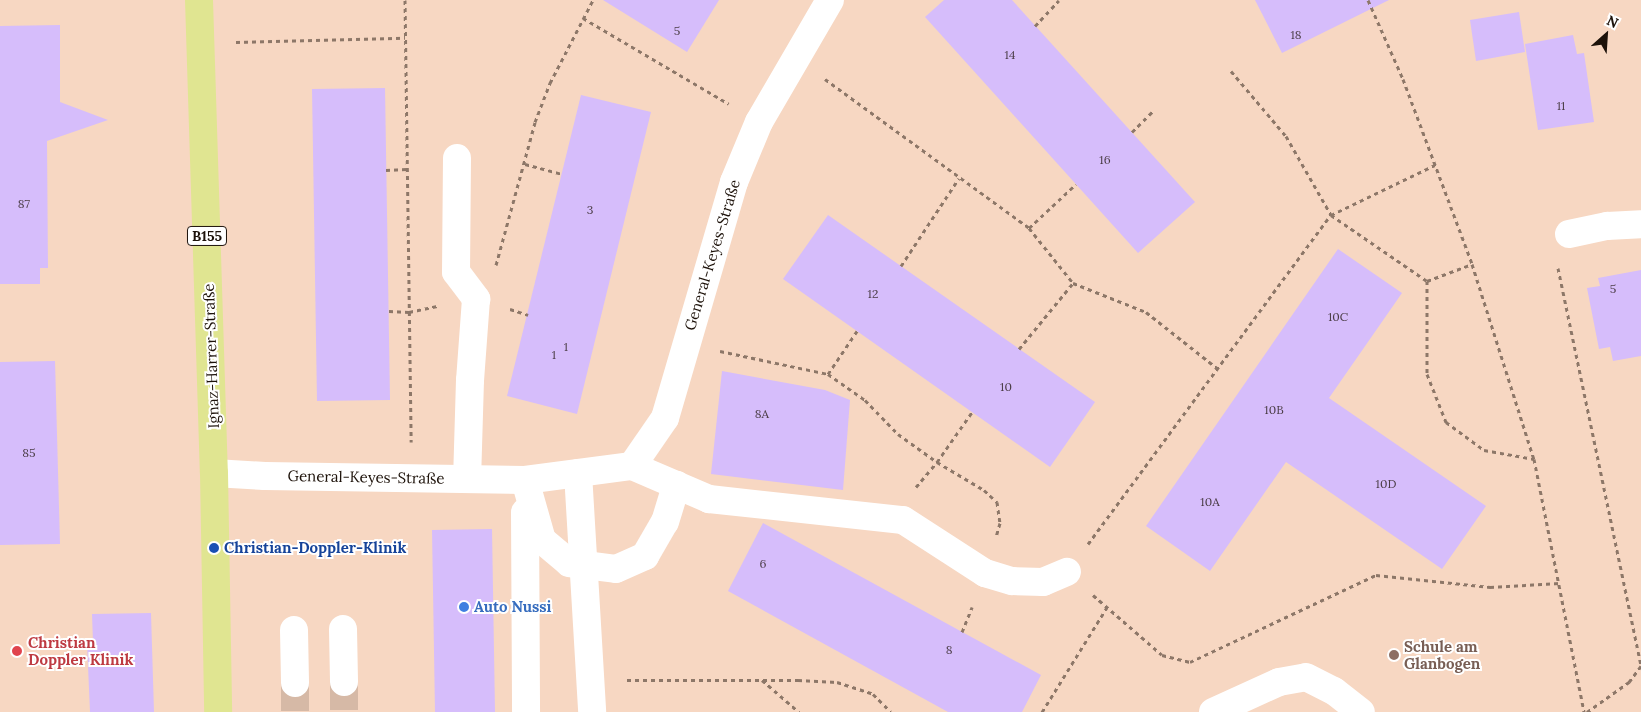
<!DOCTYPE html>
<meta charset="utf-8">
<style>
body{margin:0}
#map{position:relative;width:1641px;height:712px;overflow:hidden;background:#f7d7c2;font-family:Lora,serif}
div>[style]{position:absolute}
.building>*{inset:0;background:#d6bdfb}
.minor-tunnel>*{height:28px;margin-top:-14px;transform-origin:0;background:repeating-linear-gradient(90deg,#d6b9a6 0 28px,transparent 0 42px)}
.path>*{height:3px;margin-top:-1.5px;transform-origin:0;background:repeating-linear-gradient(90deg,#8d7768 0 4px,transparent 0 8px)}
.minor>*{height:28px;margin:-14px;padding:0 14px;transform-origin:14px;border-radius:14px;background:#fff}
.major>*{height:28px;margin:-14px;padding:0 14px;transform-origin:14px;border-radius:14px;background:#e0e591}
.dots>*{width:14px;height:14px;translate:-50% -50%;box-sizing:border-box;border:2px solid #fff;border-radius:50%}
span{translate:-50% -50%;white-space:nowrap;text-align:center;line-height:1.15;-webkit-text-stroke:4px #fff;paint-order:stroke}
.number-label{font-size:12px;color:#4b3d46}
.number-label span{-webkit-text-stroke-width:0}
.shield-label span{padding:1px 4px;background:#fff;border:1px solid;border-radius:4px;-webkit-text-stroke-width:0}
.shield-label{font-size:14px;color:#1d120a;font-weight:700}
.street-label{font-size:15px;color:#1d120a}
.transit-label{font-size:15px;color:#164399;font-weight:700}
.left{translate:0 -50%;text-align:left}
.shop-label{font-size:15px;color:#366cbe;font-weight:700}
.health-label{font-size:15px;color:#be3a42;font-weight:700}
.education-label{font-size:15px;color:#785e54;font-weight:700}
.north{position:absolute;left:1581px;top:10px;width:50px;height:50px;-webkit-text-stroke:4px #fff;paint-order:stroke;rotate:26deg;font-size:14px;font-weight:700;line-height:20px;text-align:center;color:#1d120a}
.north::after{content:'';display:block;margin:auto;width:18px;height:22px;background:#1d120a;clip-path:polygon(50% 0,100% 100%,50% 72%,0 100%)}
</style>
<div id="map">
<div class="building">
<i style="clip-path:polygon(603px 0,719px 0,687px 52px)"></i>
<i style="clip-path:polygon(944px 0,1012px 0,1195px 202px,1138px 253px,925px 17px)"></i>
<i style="clip-path:polygon(1255px 0,1389px 0,1282px 53px)"></i>
<i style="clip-path:polygon(1519px 12px,1525px 52px,1476px 61px,1470px 20px)"></i>
<i style="clip-path:polygon(60px 25px,60px 102px,108px 120px,47px 141px,48px 268px,40px 268px,40px 284px,0 284px,0 26px)"></i>
<i style="clip-path:polygon(1573px 35px,1577px 54px,1584px 53px,1594px 122px,1538px 130px,1525px 44px)"></i>
<i style="clip-path:polygon(385px 88px,390px 400px,317px 401px,312px 89px)"></i>
<i style="clip-path:polygon(581px 95px,651px 112px,577px 414px,507px 396px)"></i>
<i style="clip-path:polygon(828px 215px,1095px 402px,1050px 467px,783px 279px)"></i>
<i style="clip-path:polygon(1338px 249px,1402px 293px,1329px 398px,1486px 506px,1442px 569px,1286px 462px,1210px 571px,1146px 526px)"></i>
<i style="clip-path:polygon(1641px 270px,1641px 356px,1613px 361px,1610px 347px,1599px 349px,1587px 288px,1600px 286px,1598px 278px)"></i>
<i style="clip-path:polygon(55px 361px,60px 544px,0 545px,0 362px)"></i>
<i style="clip-path:polygon(722px 371px,825px 390px,850px 400px,843px 490px,711px 474px)"></i>
<i style="clip-path:polygon(763px 523px,1041px 675px,1022px 712px,948px 712px,728px 591px)"></i>
<i style="clip-path:polygon(492px 529px,495px 712px,435px 712px,432px 530px)"></i>
<i style="clip-path:polygon(151px 613px,154px 712px,90px 712px,87px 643px,93px 642px,92px 614px)"></i>
</div>
<div class="minor-tunnel">
<i style="left:344px;top:682px;width:30px;rotate:90deg"></i>
<i style="left:295px;top:683px;width:29px;rotate:90deg"></i>
</div>
<div class="path">
<i style="left:405px;top:0;width:442px;rotate:89.2deg"></i>
<i style="left:1368px;top:0;width:86px;rotate:66.1deg"></i>
<i style="left:1403px;top:79px;width:197px;rotate:69.5deg"></i>
<i style="left:1472px;top:264px;width:205px;rotate:72.4deg"></i>
<i style="left:1534px;top:459px;width:258px;rotate:78.8deg"></i>
<i style="left:583px;top:18px;width:169px;rotate:30.5deg"></i>
<i style="left:1035px;top:26px;width:35px;rotate:-47deg"></i>
<i style="left:236px;top:42px;width:169px;rotate:-1.4deg"></i>
<i style="left:1231px;top:71px;width:85px;rotate:49.8deg"></i>
<i style="left:1286px;top:136px;width:91px;rotate:60.3deg"></i>
<i style="left:1331px;top:215px;width:116px;rotate:34.5deg"></i>
<i style="left:1427px;top:281px;width:93px;rotate:90deg"></i>
<i style="left:1427px;top:374px;width:52px;rotate:68.4deg"></i>
<i style="left:1446px;top:422px;width:47px;rotate:36.4deg"></i>
<i style="left:1484px;top:450px;width:51px;rotate:10.2deg"></i>
<i style="left:825px;top:79px;width:253px;rotate:36.1deg"></i>
<i style="left:1029px;top:228px;width:70px;rotate:51.3deg"></i>
<i style="left:1073px;top:283px;width:79px;rotate:21.7deg"></i>
<i style="left:1146px;top:312px;width:90px;rotate:38.3deg"></i>
<i style="left:1132px;top:132px;width:31px;rotate:-45deg"></i>
<i style="left:525px;top:164px;width:38px;rotate:15deg"></i>
<i style="left:386px;top:170px;width:21px;rotate:-3deg"></i>
<i style="left:1029px;top:228px;width:64px;rotate:-43.1deg"></i>
<i style="left:496px;top:265px;width:148px;rotate:-74.7deg"></i>
<i style="left:535px;top:122px;width:42px;rotate:-69deg"></i>
<i style="left:550px;top:83px;width:93px;rotate:-62.6deg"></i>
<i style="left:901px;top:266px;width:105px;rotate:-56.6deg"></i>
<i style="left:1558px;top:268px;width:405px;rotate:78.2deg"></i>
<i style="left:1427px;top:281px;width:48px;rotate:-20.7deg"></i>
<i style="left:510px;top:309px;width:19px;rotate:18deg"></i>
<i style="left:389px;top:311px;width:20px;rotate:3deg"></i>
<i style="left:409px;top:312px;width:30px;rotate:-12deg"></i>
<i style="left:1019px;top:349px;width:85px;rotate:-50.7deg"></i>
<i style="left:720px;top:351px;width:110px;rotate:12deg"></i>
<i style="left:828px;top:374px;width:45px;rotate:35.1deg"></i>
<i style="left:865px;top:400px;width:47px;rotate:45.9deg"></i>
<i style="left:898px;top:434px;width:48px;rotate:35.7deg"></i>
<i style="left:937px;top:462px;width:55px;rotate:30.8deg"></i>
<i style="left:984px;top:490px;width:18px;rotate:43deg"></i>
<i style="left:997px;top:502px;width:21px;rotate:82deg"></i>
<i style="left:1000px;top:523px;width:15px;rotate:106deg"></i>
<i style="left:828px;top:374px;width:52px;rotate:-56deg"></i>
<i style="left:916px;top:487px;width:33px;rotate:-50deg"></i>
<i style="left:937px;top:462px;width:61px;rotate:-55deg"></i>
<i style="left:1088px;top:544px;width:409px;rotate:-53.6deg"></i>
<i style="left:1331px;top:215px;width:115px;rotate:-25.7deg"></i>
<i style="left:1093px;top:595px;width:91px;rotate:41deg"></i>
<i style="left:1162px;top:655px;width:29px;rotate:14deg"></i>
<i style="left:1190px;top:662px;width:205px;rotate:-25.1deg"></i>
<i style="left:1376px;top:575px;width:115px;rotate:6deg"></i>
<i style="left:1490px;top:587px;width:70px;rotate:-3.3deg"></i>
<i style="left:962px;top:632px;width:27px;rotate:-68deg"></i>
<i style="left:627px;top:680px;width:171px"></i>
<i style="left:798px;top:680px;width:39px;rotate:3deg"></i>
<i style="left:837px;top:682px;width:38px;rotate:18deg"></i>
<i style="left:873px;top:694px;width:25px;rotate:45deg"></i>
<i style="left:762px;top:680px;width:49px;rotate:40.9deg"></i>
<i style="left:1042px;top:712px;width:123px;rotate:-58.2deg"></i>
<i style="left:1587px;top:712px;width:52px;rotate:-35.5deg"></i>
<i style="left:1629px;top:682px;width:20px;rotate:-53deg"></i>
</div>
<div class="minor">
<i style="left:457px;top:158px;width:114px;rotate:90.5deg"></i>
<i style="left:456px;top:272px;width:34px;rotate:53deg"></i>
<i style="left:476px;top:299px;width:81px;rotate:94.2deg"></i>
<i style="left:470px;top:380px;width:99px;rotate:91.7deg"></i>
<i style="left:1569px;top:234px;width:39px;rotate:-12deg"></i>
<i style="left:1607px;top:226px;width:34px;rotate:-3deg"></i>
<i style="left:632px;top:466px;width:84px;rotate:23.2deg"></i>
<i style="left:709px;top:499px;width:195px;rotate:6.2deg"></i>
<i style="left:903px;top:520px;width:98px;rotate:32.9deg"></i>
<i style="left:985px;top:573px;width:28px;rotate:17deg"></i>
<i style="left:1012px;top:581px;width:31px;rotate:2deg"></i>
<i style="left:1043px;top:582px;width:26px;rotate:-23deg"></i>
<i style="left:214px;top:473px;width:51px;rotate:3.4deg"></i>
<i style="left:265px;top:476px;width:260px;rotate:0.9deg"></i>
<i style="left:525px;top:480px;width:108px;rotate:-7.5deg"></i>
<i style="left:632px;top:466px;width:58px;rotate:-55.5deg"></i>
<i style="left:665px;top:418px;width:246px;rotate:-73.7deg"></i>
<i style="left:734px;top:182px;width:65px;rotate:-67.4deg"></i>
<i style="left:759px;top:122px;width:141px;rotate:-59.8deg"></i>
<i style="left:578px;top:473px;width:239px;rotate:86.6deg"></i>
<i style="left:525px;top:480px;width:62px;rotate:74.2deg"></i>
<i style="left:542px;top:540px;width:35px;rotate:40deg"></i>
<i style="left:569px;top:563px;width:47px;rotate:7.3deg"></i>
<i style="left:616px;top:569px;width:32px;rotate:-24deg"></i>
<i style="left:645px;top:556px;width:39px;rotate:-60deg"></i>
<i style="left:665px;top:522px;width:39px;rotate:-73deg"></i>
<i style="left:525px;top:512px;width:200px;rotate:89.7deg"></i>
<i style="left:343px;top:629px;width:53px;rotate:88.9deg"></i>
<i style="left:294px;top:630px;width:53px;rotate:88.9deg"></i>
<i style="left:1213px;top:712px;width:72px;rotate:-24.4deg"></i>
<i style="left:1279px;top:682px;width:27px;rotate:-10deg"></i>
<i style="left:1306px;top:677px;width:31px;rotate:27deg"></i>
<i style="left:1334px;top:691px;width:34px;rotate:38deg"></i>
</div>
<div class="major">
<i style="left:199px;top:0;width:473px;rotate:88.2deg"></i>
<i style="left:214px;top:473px;width:239px;rotate:89deg"></i>
</div>
<div class="dots">
<i style="left:214px;top:548px;background:#1a4fb4"></i>
<i style="left:464px;top:607px;background:#3f7fe0"></i>
<i style="left:17px;top:651px;background:#e0444e"></i>
<i style="left:1394px;top:655px;background:#8d6e63"></i>
</div>
<div class="number-label">
<span style="left:677px;top:31px">5</span>
<span style="left:1296px;top:35px">18</span>
<span style="left:1010px;top:55px">14</span>
<span style="left:1561px;top:106px">11</span>
<span style="left:1105px;top:160px">16</span>
<span style="left:24px;top:204px">87</span>
<span style="left:590px;top:210px">3</span>
<span style="left:1613px;top:289px">5</span>
<span style="left:873px;top:294px">12</span>
<span style="left:1338px;top:317px">10C</span>
<span style="left:566px;top:347px">1</span>
<span style="left:554px;top:355px">1</span>
<span style="left:1006px;top:387px">10</span>
<span style="left:1274px;top:410px">10B</span>
<span style="left:762px;top:414px">8A</span>
<span style="left:29px;top:453px">85</span>
<span style="left:1386px;top:484px">10D</span>
<span style="left:1210px;top:502px">10A</span>
<span style="left:763px;top:564px">6</span>
<span style="left:949px;top:650px">8</span>
</div>
<div class="shield-label">
<span style="left:207px;top:236px">B155</span>
</div>
<div class="street-label">
<span style="left:712px;top:255px;rotate:-73deg">General-Keyes-Straße</span>
<span style="left:211px;top:356px;rotate:-92deg">Ignaz-Harrer-Straße</span>
<span style="left:366px;top:477px;rotate:1deg">General-Keyes-Straße</span>
</div>
<div class="transit-label">
<span class="left" style="left:224px;top:548px">Christian-Doppler-Klinik</span>
</div>
<div class="shop-label">
<span class="left" style="left:474px;top:607px">Auto Nussi</span>
</div>
<div class="health-label">
<span class="left" style="left:28px;top:651px">Christian<br>Doppler Klinik</span>
</div>
<div class="education-label">
<span class="left" style="left:1404px;top:655px">Schule am<br>Glanbogen</span>
</div>
<div class="north">N</div>
</div>
